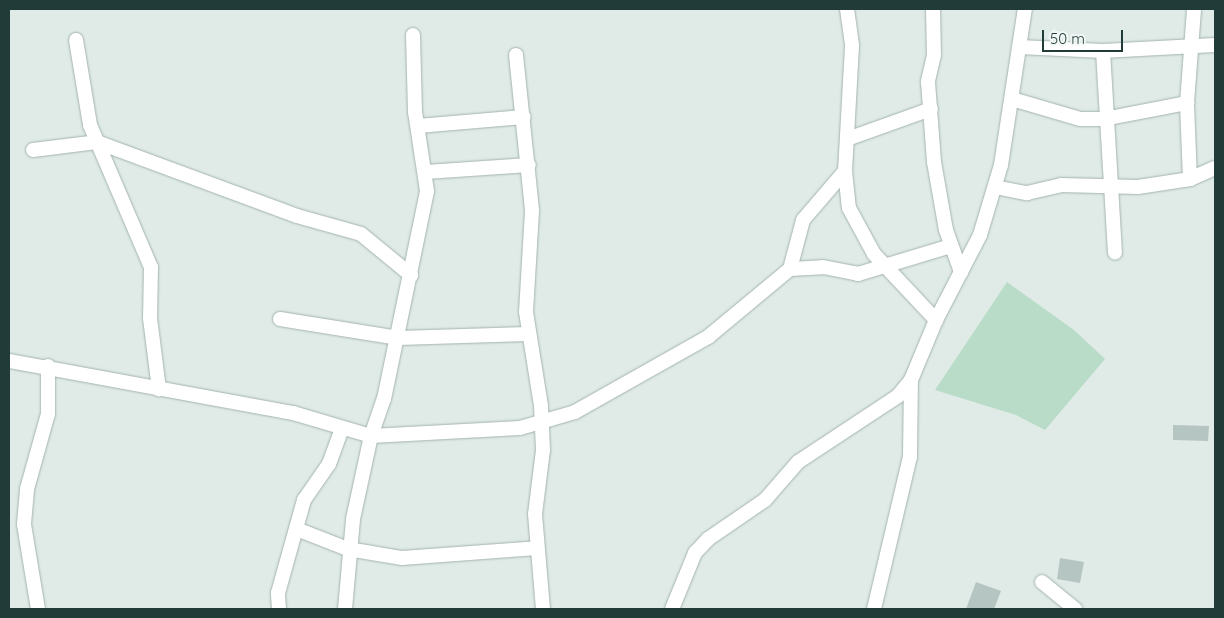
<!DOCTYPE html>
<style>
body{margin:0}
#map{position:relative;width:1224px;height:618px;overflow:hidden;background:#e0ebe7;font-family:Quicksand,sans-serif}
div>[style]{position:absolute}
.green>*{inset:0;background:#b8dcc8}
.building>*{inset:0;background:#b5c5c1}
.roads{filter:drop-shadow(0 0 1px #a3b3af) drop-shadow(0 0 1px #a3b3af)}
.minor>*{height:14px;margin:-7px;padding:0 7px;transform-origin:7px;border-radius:7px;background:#fff}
span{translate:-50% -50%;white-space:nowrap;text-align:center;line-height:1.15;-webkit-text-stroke:4.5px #f0f7f5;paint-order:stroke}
.frame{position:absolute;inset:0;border:10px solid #213b38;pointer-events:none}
.scale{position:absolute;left:1042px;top:30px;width:81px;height:22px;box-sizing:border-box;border:2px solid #213b38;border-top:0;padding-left:6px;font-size:15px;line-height:18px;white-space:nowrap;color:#213b38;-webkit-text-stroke:4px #f0f7f5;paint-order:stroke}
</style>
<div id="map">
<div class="green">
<i style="clip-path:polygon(1007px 282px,1074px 330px,1105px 359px,1045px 430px,1016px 415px,935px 390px)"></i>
</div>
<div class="building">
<i style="clip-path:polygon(1173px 425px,1209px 426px,1208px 441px,1173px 440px)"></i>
<i style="clip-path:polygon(1060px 558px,1084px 562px,1080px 583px,1057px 579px)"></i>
<i style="clip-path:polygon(976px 582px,1001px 591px,994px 609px,966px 609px)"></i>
</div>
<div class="roads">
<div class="minor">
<i style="left:847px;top:9px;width:37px;rotate:82deg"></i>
<i style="left:852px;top:46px;width:125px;rotate:93.2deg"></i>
<i style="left:845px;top:171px;width:37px;rotate:84deg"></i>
<i style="left:849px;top:208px;width:52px;rotate:61.5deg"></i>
<i style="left:874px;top:254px;width:91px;rotate:46.8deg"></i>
<i style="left:933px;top:9px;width:46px;rotate:88.8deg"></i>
<i style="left:934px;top:55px;width:28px;rotate:103deg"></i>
<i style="left:928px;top:82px;width:80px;rotate:85.7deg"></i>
<i style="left:934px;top:162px;width:69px;rotate:80deg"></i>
<i style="left:946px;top:230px;width:45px;rotate:70.3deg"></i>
<i style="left:76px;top:40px;width:86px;rotate:80.6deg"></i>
<i style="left:90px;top:125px;width:155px;rotate:66.8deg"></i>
<i style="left:151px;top:267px;width:51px;rotate:91.1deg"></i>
<i style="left:150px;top:318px;width:72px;rotate:82.8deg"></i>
<i style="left:1019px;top:47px;width:84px;rotate:2.7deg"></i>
<i style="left:1103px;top:51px;width:112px;rotate:-3.1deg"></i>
<i style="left:1103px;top:51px;width:202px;rotate:86.6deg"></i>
<i style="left:516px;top:55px;width:157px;rotate:84.1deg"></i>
<i style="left:532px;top:211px;width:101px;rotate:93.4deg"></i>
<i style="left:526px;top:312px;width:95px;rotate:80.9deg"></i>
<i style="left:541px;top:406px;width:44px;rotate:87.4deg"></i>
<i style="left:543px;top:450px;width:64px;rotate:97.1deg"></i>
<i style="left:535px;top:514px;width:95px;rotate:85.2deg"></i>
<i style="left:1012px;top:99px;width:71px;rotate:16.4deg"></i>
<i style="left:1080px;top:119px;width:24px"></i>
<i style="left:1104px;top:119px;width:85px;rotate:-10.9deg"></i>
<i style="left:418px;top:126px;width:106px;rotate:-4.9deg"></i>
<i style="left:850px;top:138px;width:86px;rotate:-19.7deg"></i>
<i style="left:33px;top:150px;width:64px;rotate:-7.1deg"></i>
<i style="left:97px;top:142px;width:213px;rotate:20.3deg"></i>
<i style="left:297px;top:216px;width:66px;rotate:15.7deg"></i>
<i style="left:361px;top:234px;width:65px;rotate:39.4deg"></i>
<i style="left:426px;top:172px;width:103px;rotate:-3.9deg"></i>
<i style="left:1190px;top:179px;width:76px;rotate:-92.3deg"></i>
<i style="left:1187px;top:103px;width:94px;rotate:-85.7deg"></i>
<i style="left:995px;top:187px;width:33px;rotate:11deg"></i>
<i style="left:1027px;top:193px;width:35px;rotate:-13deg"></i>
<i style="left:1061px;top:185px;width:77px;rotate:1.5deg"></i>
<i style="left:1138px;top:187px;width:53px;rotate:-8.7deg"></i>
<i style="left:1190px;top:179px;width:27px;rotate:-24deg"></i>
<i style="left:790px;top:269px;width:51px;rotate:-75.1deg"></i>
<i style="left:803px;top:220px;width:65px;rotate:-49.4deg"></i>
<i style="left:280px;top:319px;width:120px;rotate:9.1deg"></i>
<i style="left:398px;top:338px;width:130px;rotate:-1.8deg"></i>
<i style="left:9px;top:361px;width:289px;rotate:10.4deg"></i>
<i style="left:293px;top:413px;width:81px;rotate:16.4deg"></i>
<i style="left:371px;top:436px;width:149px;rotate:-3.1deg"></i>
<i style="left:520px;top:428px;width:57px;rotate:-16.2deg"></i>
<i style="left:575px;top:412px;width:153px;rotate:-29.4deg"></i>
<i style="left:708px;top:337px;width:107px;rotate:-39.7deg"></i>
<i style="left:790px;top:269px;width:33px;rotate:-3deg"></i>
<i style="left:823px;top:267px;width:36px;rotate:11deg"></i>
<i style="left:858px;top:274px;width:97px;rotate:-16.8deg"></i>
<i style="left:299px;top:530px;width:53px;rotate:21.2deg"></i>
<i style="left:348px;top:549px;width:55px;rotate:9.5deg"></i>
<i style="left:402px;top:558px;width:135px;rotate:-4.2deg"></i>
<i style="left:1042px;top:582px;width:43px;rotate:39.3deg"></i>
<i style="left:38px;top:609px;width:86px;rotate:-99.4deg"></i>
<i style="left:24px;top:524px;width:35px;rotate:-85deg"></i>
<i style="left:27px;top:489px;width:78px;rotate:-74.4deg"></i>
<i style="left:48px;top:414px;width:48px;rotate:-90deg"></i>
<i style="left:279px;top:609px;width:16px;rotate:-94deg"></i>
<i style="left:278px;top:593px;width:97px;rotate:-74.4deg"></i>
<i style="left:304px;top:500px;width:44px;rotate:-55.2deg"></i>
<i style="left:329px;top:464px;width:38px;rotate:-70deg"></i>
<i style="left:345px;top:609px;width:90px;rotate:-84.9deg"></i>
<i style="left:353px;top:519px;width:85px;rotate:-77.8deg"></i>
<i style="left:371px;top:436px;width:39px;rotate:-71deg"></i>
<i style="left:384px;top:399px;width:212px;rotate:-78.3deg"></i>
<i style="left:427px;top:191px;width:80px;rotate:-98.6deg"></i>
<i style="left:415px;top:112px;width:77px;rotate:-91.5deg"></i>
<i style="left:672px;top:609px;width:61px;rotate:-67.7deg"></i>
<i style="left:695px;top:553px;width:19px;rotate:-47deg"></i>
<i style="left:708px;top:539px;width:69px;rotate:-34.4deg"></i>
<i style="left:765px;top:500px;width:50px;rotate:-49deg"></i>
<i style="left:798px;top:462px;width:120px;rotate:-33.4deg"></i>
<i style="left:898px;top:396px;width:21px;rotate:-51deg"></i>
<i style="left:911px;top:380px;width:65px;rotate:-67.4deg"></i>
<i style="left:936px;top:320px;width:96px;rotate:-62.6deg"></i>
<i style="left:980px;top:235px;width:73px;rotate:-73.3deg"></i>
<i style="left:1001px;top:165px;width:158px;rotate:-81.3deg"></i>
<i style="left:874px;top:609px;width:156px;rotate:-76.7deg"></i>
<i style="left:910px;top:457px;width:77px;rotate:-89.3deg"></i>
</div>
</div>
<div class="frame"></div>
<div class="scale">50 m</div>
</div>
